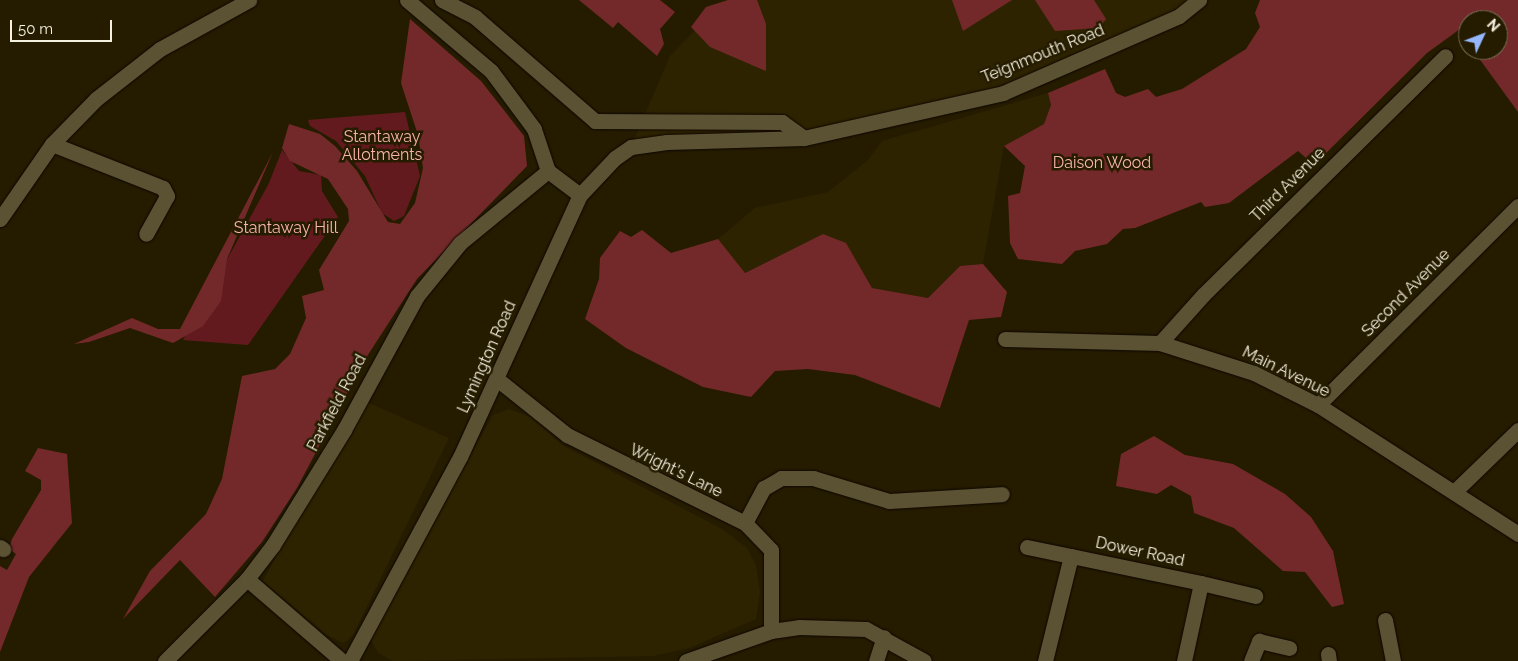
<!DOCTYPE html>
<style>
body{margin:0}
#map{position:relative;width:1518px;height:661px;overflow:hidden;background:#251c00;font-family:Raleway,sans-serif}
div>[style]{position:absolute}
.built>*{inset:0;background:#2e2300}
.green>*{inset:0;background:#631a1e}
.forest>*{inset:0;background:#73292a}
.roads{filter:drop-shadow(0 0 1px #0e0600) drop-shadow(0 0 1px #0e0600)}
.street>*{height:15px;margin:-7.5px;padding:0 7.5px;transform-origin:7.5px;border-radius:7.5px;background:#5b5133}
.secondary>*{height:15px;margin:-7.5px;padding:0 7.5px;transform-origin:7.5px;border-radius:7.5px;background:#5b5133}
span{translate:-50% -50%;white-space:nowrap;text-align:center;line-height:1.15;-webkit-text-stroke:5px #251c00;paint-order:stroke}
.street-label{font-size:16px;color:#f6f0df}
.park-label{font-size:16px;color:#f8b3af}
.north{position:absolute;left:1458px;top:10px;width:50px;height:50px;box-sizing:border-box;background:#251c00;border:1px solid #797159;border-radius:50%;rotate:47deg;font-size:14px;font-weight:700;line-height:20px;text-align:center;color:#f6f0df}
.north::after{content:'';display:block;margin:auto;width:18px;height:22px;background:#95b7fd;clip-path:polygon(50% 0,100% 100%,50% 72%,0 100%)}
.scale{position:absolute;left:10px;top:20px;width:102px;height:22px;box-sizing:border-box;border:2px solid #f6f0df;border-top:0;padding-left:6px;font-size:15px;line-height:18px;white-space:nowrap;color:#f6f0df;-webkit-text-stroke:4px #251c00;paint-order:stroke}
</style>
<div id="map">
<div class="built">
<i style="clip-path:polygon(742px 0,1199px 0,1003px 93px,804px 138px,631px 147px,670px 56px,708px 17px)"></i>
<i style="clip-path:polygon(1048px 93px,1051px 105px,1044px 124px,1004px 146px,983px 264px,960px 266px,928px 298px,872px 288px,846px 243px,823px 234px,744px 273px,718px 239px,755px 208px,828px 192px,868px 160px,882px 141px)"></i>
<i style="clip-path:polygon(360px 399px,449px 438px,353px 635px,344px 643px,327px 635px,263px 581px)"></i>
<i style="clip-path:polygon(509px 409px,530px 417px,564px 446px,722px 529px,747px 548px,756px 565px,760px 593px,756px 619px,689px 648px,653px 656px,393px 661px,378px 653px,371px 640px,429px 530px,493px 415px)"></i>
</div>
<div class="green">
<i style="clip-path:polygon(405px 112px,420px 176px,404px 216px,394px 221px,382px 213px,365px 176px,336px 141px,310px 126px,308px 120px)"></i>
<i style="clip-path:polygon(282px 150px,299px 171px,321px 175px,322px 191px,338px 217px,248px 345px,183px 340px,269px 183px)"></i>
</div>
<div class="forest">
<i style="clip-path:polygon(579px 0,660px 0,675px 12px,660px 29px,664px 44px,657px 56px,618px 22px,613px 28px)"></i>
<i style="clip-path:polygon(728px 0,757px 0,766px 24px,766px 71px,710px 47px,691px 27px,706px 7px)"></i>
<i style="clip-path:polygon(952px 0,1012px 0,963px 31px)"></i>
<i style="clip-path:polygon(1035px 0,1094px 0,1106px 19px,1099px 28px,1055px 31px)"></i>
<i style="clip-path:polygon(1260px 0,1518px 0,1518px 112px,1473px 50px,1498px 50px,1498px 20px,1468px 20px,1468px 42px,1460px 29px,1427px 53px,1314px 165px,1298px 151px,1229px 203px,1205px 207px,1201px 202px,1135px 228px,1123px 229px,1107px 244px,1075px 251px,1062px 264px,1018px 259px,1010px 243px,1008px 196px,1020px 193px,1025px 166px,1004px 146px,1044px 124px,1051px 105px,1048px 93px,1105px 69px,1116px 93px,1125px 97px,1148px 89px,1156px 97px,1182px 89px,1246px 49px,1260px 27px,1255px 13px)"></i>
<i style="clip-path:polygon(410px 19px,481px 81px,524px 136px,527px 166px,417px 279px,364px 361px,297px 488px,262px 542px,215px 597px,180px 560px,123px 619px,150px 571px,206px 514px,222px 479px,242px 376px,275px 369px,290px 354px,306px 318px,302px 296px,324px 290px,319px 270px,349px 221px,348px 209px,328px 179px,290px 161px,282px 148px,289px 124px,320px 134px,335px 146px,357px 171px,388px 222px,400px 224px,415px 203px,423px 168px,418px 135px,401px 83px)"></i>
<i style="clip-path:polygon(273px 152px,227px 259px,221px 301px,203px 326px,173px 343px,130px 328px,89px 342px,74px 344px,132px 318px,158px 329px,180px 329px)"></i>
<i style="clip-path:polygon(642px 230px,671px 253px,718px 239px,745px 273px,823px 234px,846px 243px,872px 288px,928px 298px,960px 266px,983px 264px,1007px 292px,1001px 317px,969px 320px,940px 408px,855px 375px,808px 369px,775px 371px,751px 397px,703px 387px,626px 348px,585px 319px,599px 279px,600px 258px,620px 231px,631px 237px)"></i>
<i style="clip-path:polygon(1154px 436px,1185px 455px,1233px 464px,1285px 494px,1311px 517px,1333px 551px,1344px 604px,1332px 607px,1305px 572px,1283px 571px,1234px 528px,1194px 513px,1191px 496px,1171px 485px,1157px 494px,1116px 486px,1121px 454px)"></i>
<i style="clip-path:polygon(38px 448px,67px 454px,72px 523px,29px 577px,0 652px,0 566px,7px 570px,16px 554px,9px 549px,12px 539px,41px 490px,41px 480px,25px 471px)"></i>
</div>
<div class="roads">
<div class="street">
<i style="left:442px;top:0;width:37px;rotate:27deg"></i>
<i style="left:475px;top:17px;width:159px;rotate:40.9deg"></i>
<i style="left:595px;top:121px;width:187px;rotate:0.3deg"></i>
<i style="left:782px;top:122px;width:27px;rotate:36deg"></i>
<i style="left:52px;top:144px;width:119px;rotate:21.6deg"></i>
<i style="left:163px;top:188px;width:9px;rotate:63deg"></i>
<i style="left:167px;top:196px;width:43px;rotate:118.9deg"></i>
<i style="left:0;top:219px;width:91px;rotate:-55.3deg"></i>
<i style="left:52px;top:144px;width:63px;rotate:-45.6deg"></i>
<i style="left:96px;top:99px;width:81px;rotate:-38deg"></i>
<i style="left:160px;top:49px;width:102px;rotate:-28.8deg"></i>
<i style="left:1005px;top:339px;width:155px;rotate:1.5deg"></i>
<i style="left:1160px;top:343px;width:99px;rotate:17.7deg"></i>
<i style="left:1254px;top:373px;width:72px;rotate:26.6deg"></i>
<i style="left:1318px;top:405px;width:238px;rotate:32.8deg"></i>
<i style="left:1160px;top:343px;width:64px;rotate:-48.1deg"></i>
<i style="left:1203px;top:295px;width:340px;rotate:-44.6deg"></i>
<i style="left:497px;top:379px;width:90px;rotate:38.7deg"></i>
<i style="left:567px;top:435px;width:199px;rotate:26.3deg"></i>
<i style="left:745px;top:523px;width:37px;rotate:46deg"></i>
<i style="left:771px;top:550px;width:81px;rotate:90deg"></i>
<i style="left:1318px;top:405px;width:282px;rotate:-44.9deg"></i>
<i style="left:1454px;top:492px;width:89px;rotate:-44.1deg"></i>
<i style="left:745px;top:523px;width:40px;rotate:-62deg"></i>
<i style="left:764px;top:488px;width:20px;rotate:-30deg"></i>
<i style="left:781px;top:478px;width:32px"></i>
<i style="left:813px;top:478px;width:79px;rotate:16.8deg"></i>
<i style="left:889px;top:501px;width:113px;rotate:-3.5deg"></i>
<i style="left:0;top:547px;width:4px;rotate:34deg"></i>
<i style="left:1027px;top:547px;width:45px;rotate:11.6deg"></i>
<i style="left:247px;top:579px;width:125px;rotate:40.8deg"></i>
<i style="left:1201px;top:583px;width:56px;rotate:13.5deg"></i>
<i style="left:1385px;top:620px;width:42px;rotate:79deg"></i>
<i style="left:1328px;top:654px;width:7px;rotate:82deg"></i>
<i style="left:165px;top:661px;width:116px;rotate:-45deg"></i>
<i style="left:247px;top:579px;width:43px;rotate:-52.6deg"></i>
<i style="left:273px;top:545px;width:135px;rotate:-58.3deg"></i>
<i style="left:344px;top:430px;width:153px;rotate:-61.4deg"></i>
<i style="left:417px;top:296px;width:68px;rotate:-50.9deg"></i>
<i style="left:460px;top:243px;width:114px;rotate:-39.3deg"></i>
<i style="left:876px;top:661px;width:25px;rotate:-72deg"></i>
<i style="left:1045px;top:661px;width:108px;rotate:-76.1deg"></i>
<i style="left:1071px;top:556px;width:133px;rotate:11.7deg"></i>
<i style="left:1201px;top:583px;width:80px;rotate:102.3deg"></i>
<i style="left:1251px;top:661px;width:22px;rotate:-68deg"></i>
<i style="left:1259px;top:641px;width:31px;rotate:13deg"></i>
</div>
<div class="secondary">
<i style="left:407px;top:0;width:110px;rotate:40.2deg"></i>
<i style="left:491px;top:71px;width:72px;rotate:53.4deg"></i>
<i style="left:534px;top:129px;width:44px;rotate:71.6deg"></i>
<i style="left:548px;top:171px;width:40px;rotate:37deg"></i>
<i style="left:350px;top:661px;width:232px;rotate:-61.7deg"></i>
<i style="left:460px;top:457px;width:288px;rotate:-65.4deg"></i>
<i style="left:580px;top:195px;width:51px;rotate:-46.6deg"></i>
<i style="left:615px;top:158px;width:19px;rotate:-35deg"></i>
<i style="left:631px;top:147px;width:36px;rotate:-8deg"></i>
<i style="left:667px;top:142px;width:137px;rotate:-1.7deg"></i>
<i style="left:804px;top:138px;width:204px;rotate:-12.7deg"></i>
<i style="left:1003px;top:93px;width:192px;rotate:-23.6deg"></i>
<i style="left:1179px;top:16px;width:26px;rotate:-39deg"></i>
<i style="left:686px;top:661px;width:90px;rotate:-19.4deg"></i>
<i style="left:771px;top:631px;width:28px;rotate:-8deg"></i>
<i style="left:799px;top:627px;width:67px;rotate:1.7deg"></i>
<i style="left:866px;top:629px;width:66px;rotate:28.9deg"></i>
</div>
</div>
<div class="street-label">
<span style="left:1043px;top:54px;rotate:-22deg">Teignmouth Road</span>
<span style="left:1288px;top:185px;rotate:-45deg">Third Avenue</span>
<span style="left:1406px;top:293px;rotate:-45deg">Second Avenue</span>
<span style="left:487px;top:357px;rotate:-66deg">Lymington Road</span>
<span style="left:1286px;top:372px;rotate:26deg">Main Avenue</span>
<span style="left:337px;top:403px;rotate:-62deg">Parkfield Road</span>
<span style="left:676px;top:471px;rotate:26deg">Wright's Lane</span>
<span style="left:1140px;top:552px;rotate:12deg">Dower Road</span>
</div>
<div class="park-label">
<span style="left:382px;top:146px">Stantaway<br>Allotments</span>
<span style="left:1102px;top:163px">Daison Wood</span>
<span style="left:286px;top:228px">Stantaway Hill</span>
</div>
<div class="north">N</div>
<div class="scale">50 m</div>
</div>
